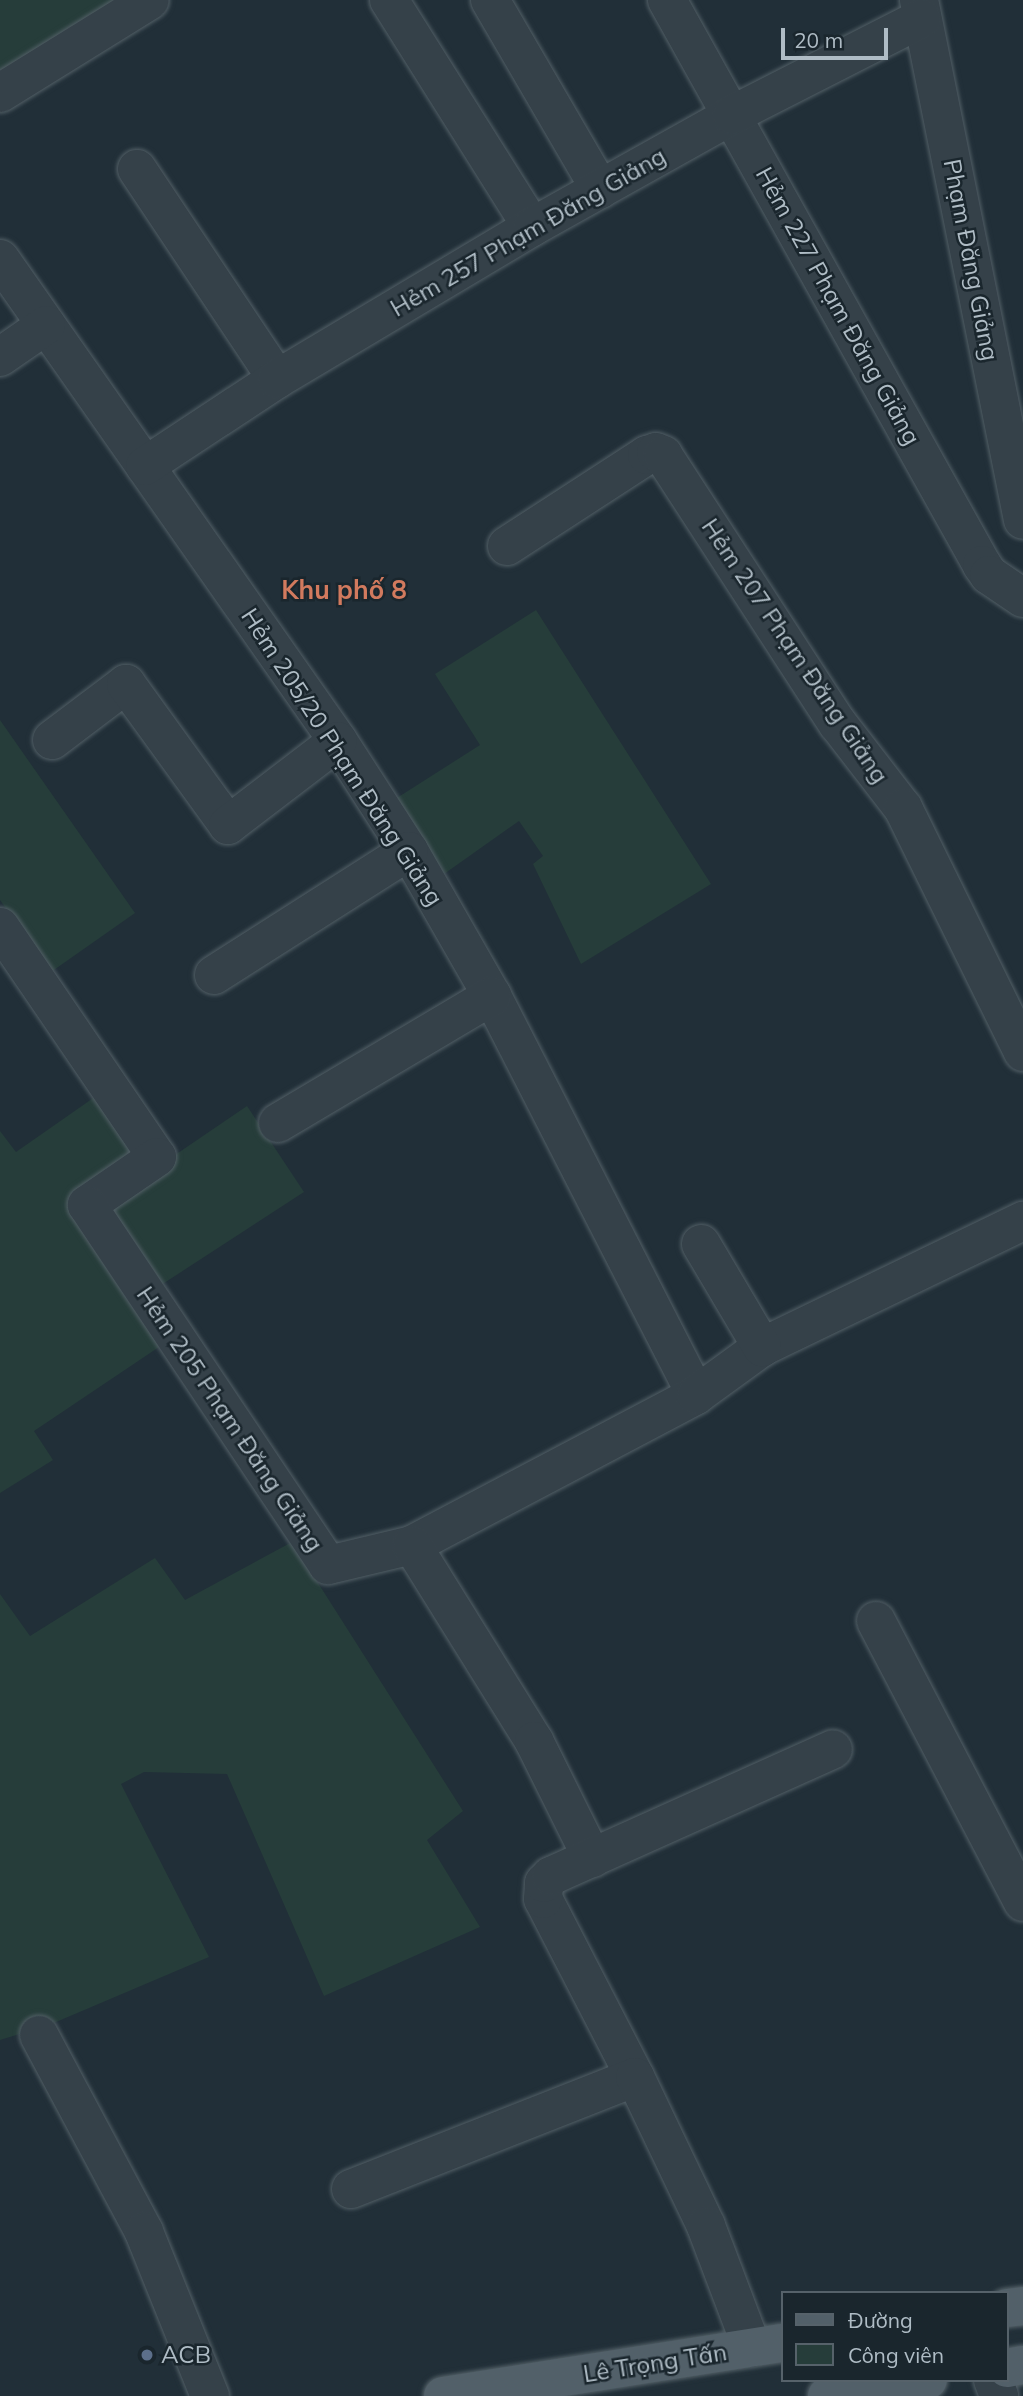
<!DOCTYPE html>
<meta charset="utf-8">
<style>
body{margin:0}
#map{position:relative;width:1023px;height:2396px;overflow:hidden;background:#212f38;font-family:Mulish,sans-serif}
div>[style]{position:absolute}
.green>*{inset:0;background:#263d3a}
.roads{filter:drop-shadow(0 0 2px #525f66) drop-shadow(0 0 2px #525f66)}
.minor>*{height:38px;margin:-19px;padding:0 19px;transform-origin:19px;border-radius:19px;background:#354149}
.major>*{height:38px;margin:-19px;padding:0 19px;transform-origin:19px;border-radius:19px;background:#526069}
.dots>*{width:19px;height:19px;translate:-50% -50%;box-sizing:border-box;border:4px solid #1a262d;border-radius:50%}
span{translate:-50% -50%;white-space:nowrap;text-align:center;line-height:1.15;-webkit-text-stroke:5px #1a262d;paint-order:stroke}
.street-label{font-size:24px;color:#afbcc5}
.poi-label{font-size:24px;color:#afbcc5}
.left{translate:0 -50%;text-align:left}
.neighbourhood-label{font-size:26px;color:#d27a5e;font-weight:700}
.legend{position:absolute;left:781px;top:2291px;width:228px;height:91px;box-sizing:border-box;background:#1a262d;border:2px solid #56626a;margin:0;padding:9px 12px;list-style:none;font-size:21px;color:#afbcc5}
.legend li{display:flex;align-items:center;gap:14px;height:35px}
.legend b{width:35px;border:2px solid #56626a}
.scale{position:absolute;left:781px;top:28px;width:107px;height:32px;box-sizing:border-box;border:4px solid #afbcc5;border-top:0;padding-left:9px;font-size:21px;line-height:24px;white-space:nowrap;color:#afbcc5;-webkit-text-stroke:5px #1a262d;paint-order:stroke}
</style>
<div id="map">
<div class="green">
<i style="clip-path:polygon(0 0,117px 0,0 72px)"></i>
<i style="clip-path:polygon(536px 610px,711px 884px,581px 964px,533px 864px,543px 856px,519px 821px,437px 879px,389px 803px,480px 745px,435px 674px)"></i>
<i style="clip-path:polygon(0 720px,135px 913px,51px 972px,0 900px)"></i>
<i style="clip-path:polygon(99px 1094px,139px 1153px,71px 1202px,165px 1343px,34px 1431px,53px 1460px,0 1493px,0 1131px,16px 1152px)"></i>
<i style="clip-path:polygon(247px 1106px,304px 1192px,158px 1287px,103px 1204px)"></i>
<i style="clip-path:polygon(292px 1542px,463px 1811px,427px 1840px,480px 1927px,324px 1996px,227px 1774px,144px 1772px,121px 1784px,209px 1957px,49px 2025px,0 2040px,0 1594px,30px 1636px,155px 1558px,185px 1600px)"></i>
</div>
<div class="roads">
<div class="minor">
<i style="left:389px;top:0;width:268px;rotate:57.8deg"></i>
<i style="left:490px;top:0;width:219px;rotate:59.8deg"></i>
<i style="left:667px;top:0;width:647px;rotate:60.86deg"></i>
<i style="left:982px;top:565px;width:12px;rotate:55deg"></i>
<i style="left:989px;top:575px;width:41px;rotate:34.1deg"></i>
<i style="left:919px;top:0;width:530px;rotate:78.69deg"></i>
<i style="left:0;top:93px;width:176px;rotate:-31.8deg"></i>
<i style="left:137px;top:169px;width:252px;rotate:56.3deg"></i>
<i style="left:0;top:259px;width:589px;rotate:54.96deg"></i>
<i style="left:338px;top:741px;width:131px;rotate:57.2deg"></i>
<i style="left:409px;top:851px;width:167px;rotate:60.2deg"></i>
<i style="left:492px;top:996px;width:448px;rotate:62.9deg"></i>
<i style="left:0;top:357px;width:56px;rotate:-34.8deg"></i>
<i style="left:145px;top:466px;width:158px;rotate:-33.4deg"></i>
<i style="left:277px;top:379px;width:297px;rotate:-30.8deg"></i>
<i style="left:532px;top:227px;width:229px;rotate:-29.2deg"></i>
<i style="left:732px;top:115px;width:213px;rotate:-27deg"></i>
<i style="left:507px;top:546px;width:167px;rotate:-33deg"></i>
<i style="left:647px;top:455px;width:9px;rotate:-18deg"></i>
<i style="left:656px;top:452px;width:8px;rotate:23deg"></i>
<i style="left:663px;top:455px;width:321px;rotate:57deg"></i>
<i style="left:838px;top:724px;width:106px;rotate:52.3deg"></i>
<i style="left:903px;top:808px;width:272px;rotate:63.8deg"></i>
<i style="left:52px;top:740px;width:93px;rotate:-37.1deg"></i>
<i style="left:126px;top:684px;width:174px;rotate:54.1deg"></i>
<i style="left:228px;top:825px;width:138px;rotate:-37.4deg"></i>
<i style="left:0;top:927px;width:278px;rotate:55.7deg"></i>
<i style="left:157px;top:1157px;width:85px;rotate:145.6deg"></i>
<i style="left:87px;top:1205px;width:433px;rotate:56.2deg"></i>
<i style="left:328px;top:1565px;width:86px;rotate:-13.4deg"></i>
<i style="left:412px;top:1545px;width:321px;rotate:-27.8deg"></i>
<i style="left:696px;top:1395px;width:82px;rotate:-36deg"></i>
<i style="left:762px;top:1347px;width:290px;rotate:-25.8deg"></i>
<i style="left:214px;top:975px;width:231px;rotate:-32.5deg"></i>
<i style="left:278px;top:1123px;width:249px;rotate:-30.7deg"></i>
<i style="left:701px;top:1244px;width:120px;rotate:59.4deg"></i>
<i style="left:412px;top:1545px;width:231px;rotate:58.1deg"></i>
<i style="left:534px;top:1741px;width:131px;rotate:63.6deg"></i>
<i style="left:876px;top:1621px;width:317px;rotate:62.4deg"></i>
<i style="left:39px;top:2035px;width:223px;rotate:61.9deg"></i>
<i style="left:144px;top:2232px;width:177px;rotate:68.1deg"></i>
<i style="left:635px;top:2077px;width:200px;rotate:-117.3deg"></i>
<i style="left:543px;top:1899px;width:16px;rotate:-86deg"></i>
<i style="left:544px;top:1883px;width:10px;rotate:-45deg"></i>
<i style="left:551px;top:1876px;width:309px;rotate:-24.2deg"></i>
<i style="left:351px;top:2189px;width:305px;rotate:-21.5deg"></i>
<i style="left:635px;top:2077px;width:165px;rotate:64.5deg"></i>
<i style="left:706px;top:2226px;width:130px;rotate:69.3deg"></i>
<i style="left:993px;top:2380px;width:17px;rotate:69deg"></i>
</div>
<div class="major">
<i style="left:1007px;top:2308px;width:16px;rotate:-7deg"></i>
<i style="left:1007px;top:2368px;width:16px;rotate:-11deg"></i>
<i style="left:443px;top:2396px;width:344px;rotate:-8.9deg"></i>
<i style="left:827px;top:2396px;width:102px;rotate:-9deg"></i>
</div>
</div>
<div class="dots">
<i style="left:147px;top:2355px;background:#5c6f8a"></i>
</div>
<div class="street-label">
<span style="left:528px;top:232px;rotate:-30deg">Hẻm 257 Phạm Đăng Giảng</span>
<span style="left:971px;top:260px;rotate:79deg">Phạm Đăng Giảng</span>
<span style="left:838px;top:306px;rotate:61deg">Hẻm 227 Phạm Đăng Giảng</span>
<span style="left:795px;top:651px;rotate:56deg">Hẻm 207 Phạm Đăng Giảng</span>
<span style="left:342px;top:757px;rotate:57deg">Hẻm 205/20 Phạm Đăng Giảng</span>
<span style="left:230px;top:1419px;rotate:56deg">Hẻm 205 Phạm Đăng Giảng</span>
<span style="left:655px;top:2363px;rotate:-9deg">Lê Trọng Tấn</span>
</div>
<div class="poi-label">
<span class="left" style="left:161px;top:2355px">ACB</span>
</div>
<div class="neighbourhood-label">
<span style="left:344px;top:590px">Khu phố 8</span>
</div>
<ul class="legend">
<li><b style="height:9px;background:#526069"></b>Đường</li>
<li><b style="height:19px;background:#263d3a"></b>Công viên</li>
</ul>
<div class="scale">20 m</div>
</div>
